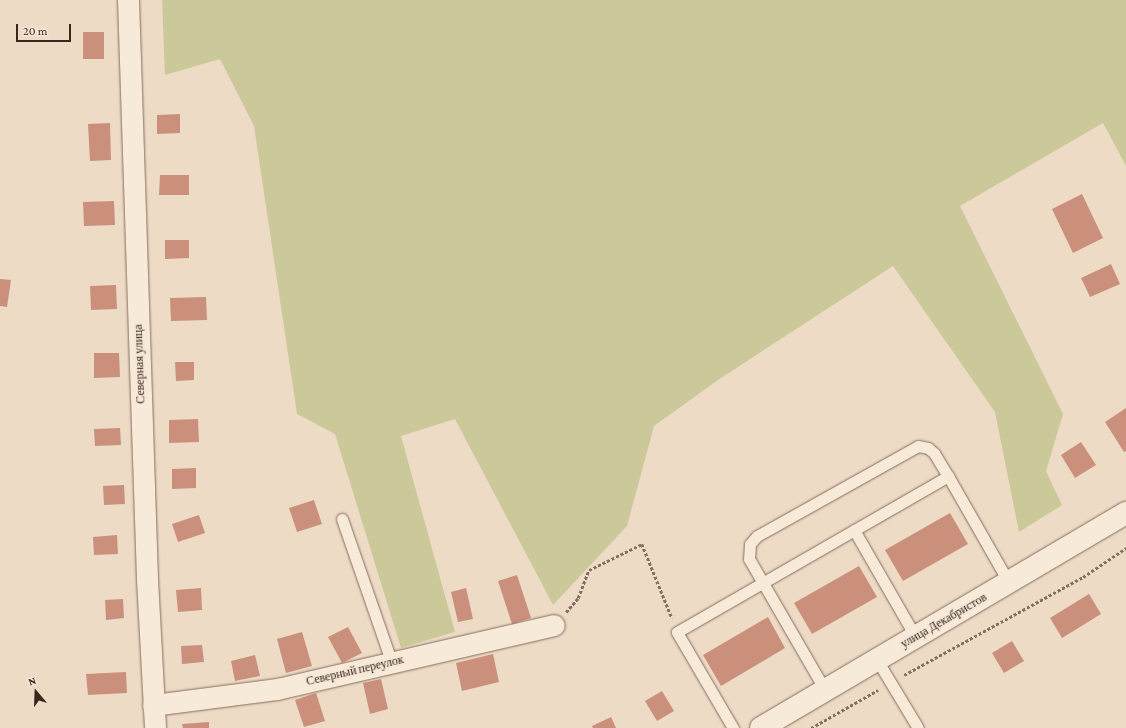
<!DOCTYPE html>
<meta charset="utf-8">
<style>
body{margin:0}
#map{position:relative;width:1126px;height:728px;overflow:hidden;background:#eddbc6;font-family:"Crimson Pro",serif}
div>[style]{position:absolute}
.green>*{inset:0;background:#cbc99a}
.building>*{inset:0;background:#ca907c}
.path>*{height:2.5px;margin-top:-1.25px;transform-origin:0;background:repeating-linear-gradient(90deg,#886c5c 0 3px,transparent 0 5px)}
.roads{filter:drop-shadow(0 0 1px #886c5c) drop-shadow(0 0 1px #886c5c)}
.service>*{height:11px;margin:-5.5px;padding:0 5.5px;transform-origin:5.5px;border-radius:5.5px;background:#f8ead9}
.minor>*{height:21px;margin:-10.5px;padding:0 10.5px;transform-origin:10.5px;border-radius:10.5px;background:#f8ead9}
.tertiary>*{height:22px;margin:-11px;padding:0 11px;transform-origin:11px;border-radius:11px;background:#f8ead9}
span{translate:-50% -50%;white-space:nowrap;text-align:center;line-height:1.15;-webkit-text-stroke:3.5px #f5e6d5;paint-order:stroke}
.street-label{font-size:12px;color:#39271f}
.north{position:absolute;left:16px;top:672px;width:40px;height:40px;-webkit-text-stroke:3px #f5e6d5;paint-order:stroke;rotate:341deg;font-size:11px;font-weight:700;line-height:16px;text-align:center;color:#39271f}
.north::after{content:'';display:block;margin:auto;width:14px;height:18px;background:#39271f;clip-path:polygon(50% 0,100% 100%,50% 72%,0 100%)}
.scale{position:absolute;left:16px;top:24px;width:55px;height:18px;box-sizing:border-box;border:2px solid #39271f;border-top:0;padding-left:5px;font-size:12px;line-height:14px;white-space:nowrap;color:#39271f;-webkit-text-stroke:3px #f5e6d5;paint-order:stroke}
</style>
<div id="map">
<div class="green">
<i style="clip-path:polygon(162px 0,1126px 0,1126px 166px,1103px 123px,960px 206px,1063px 414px,1046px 471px,1062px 505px,1019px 532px,995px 412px,893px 266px,718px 380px,654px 426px,627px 526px,553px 605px,455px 419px,401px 436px,455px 632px,401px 648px,335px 434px,297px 414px,254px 126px,220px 59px,165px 75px)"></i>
</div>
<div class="building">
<i style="clip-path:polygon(83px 32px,104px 32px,104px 59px,83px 59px)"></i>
<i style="clip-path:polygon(180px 114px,180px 133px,157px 134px,157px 115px)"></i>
<i style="clip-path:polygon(110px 123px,111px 160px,90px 161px,88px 124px)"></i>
<i style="clip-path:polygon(160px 175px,189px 175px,189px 195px,159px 195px)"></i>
<i style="clip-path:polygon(1082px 194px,1103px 238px,1073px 253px,1052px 209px)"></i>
<i style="clip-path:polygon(114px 201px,115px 225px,84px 226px,83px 202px)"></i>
<i style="clip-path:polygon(165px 240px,189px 240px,189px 258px,165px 259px)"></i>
<i style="clip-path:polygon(1111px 264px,1120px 284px,1090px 297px,1081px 278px)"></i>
<i style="clip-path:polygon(0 279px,11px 280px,7px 307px,0 306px)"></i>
<i style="clip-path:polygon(116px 285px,117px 309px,91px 310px,90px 286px)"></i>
<i style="clip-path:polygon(206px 297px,207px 320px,171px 321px,170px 298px)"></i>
<i style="clip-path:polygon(94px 353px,119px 353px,120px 377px,94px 378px)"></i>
<i style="clip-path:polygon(175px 362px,194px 362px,194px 380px,176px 381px)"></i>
<i style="clip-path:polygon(1126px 408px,1126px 451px,1124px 452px,1105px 422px)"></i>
<i style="clip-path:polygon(198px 419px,199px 442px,169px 443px,169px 420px)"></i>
<i style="clip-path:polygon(120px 428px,121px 445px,95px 446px,94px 429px)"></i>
<i style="clip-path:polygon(1081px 442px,1096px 465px,1075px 478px,1061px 455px)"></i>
<i style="clip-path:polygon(196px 468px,196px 488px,172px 489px,172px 469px)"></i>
<i style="clip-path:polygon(124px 485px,125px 504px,104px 505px,103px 486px)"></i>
<i style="clip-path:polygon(314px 500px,322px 524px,297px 532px,289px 508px)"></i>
<i style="clip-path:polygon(950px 513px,968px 544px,903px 581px,885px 550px)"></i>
<i style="clip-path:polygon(199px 515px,205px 533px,178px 542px,172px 524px)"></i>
<i style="clip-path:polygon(117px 535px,118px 554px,94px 555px,93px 537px)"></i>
<i style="clip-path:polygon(859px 566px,877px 597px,812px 634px,794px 603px)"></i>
<i style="clip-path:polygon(517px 575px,531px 618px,512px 624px,498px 581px)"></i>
<i style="clip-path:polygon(201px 588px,202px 610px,178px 612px,176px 590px)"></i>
<i style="clip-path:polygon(466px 588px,473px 619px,458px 622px,451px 592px)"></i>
<i style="clip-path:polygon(1089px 594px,1101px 614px,1062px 638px,1050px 618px)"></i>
<i style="clip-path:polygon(123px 599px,124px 618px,106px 620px,105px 600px)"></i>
<i style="clip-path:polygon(768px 617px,785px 648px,721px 686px,703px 655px)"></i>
<i style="clip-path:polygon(348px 627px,362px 653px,342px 663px,328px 637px)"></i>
<i style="clip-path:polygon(302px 632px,312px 666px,286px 673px,277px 639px)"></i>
<i style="clip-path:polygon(1012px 641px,1024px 661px,1004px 673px,992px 653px)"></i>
<i style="clip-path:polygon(202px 645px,204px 662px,182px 664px,181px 646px)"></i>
<i style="clip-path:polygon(493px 654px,499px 682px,462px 691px,456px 663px)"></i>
<i style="clip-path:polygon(255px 655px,260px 676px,235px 681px,231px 661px)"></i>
<i style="clip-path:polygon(126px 672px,127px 693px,88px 695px,86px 674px)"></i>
<i style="clip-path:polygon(381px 679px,388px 709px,370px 714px,363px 683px)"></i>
<i style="clip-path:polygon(662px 691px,674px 711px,657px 721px,645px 701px)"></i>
<i style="clip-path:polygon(316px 693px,325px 721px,304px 727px,295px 700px)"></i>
<i style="clip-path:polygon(611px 717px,616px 728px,593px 728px,592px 726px)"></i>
<i style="clip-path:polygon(209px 722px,209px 728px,183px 728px,182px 724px)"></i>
</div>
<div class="path">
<i style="left:566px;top:612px;width:18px;rotate:-49deg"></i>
<i style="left:578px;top:598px;width:30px;rotate:-69deg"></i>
<i style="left:589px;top:570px;width:59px;rotate:-26.1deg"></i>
<i style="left:642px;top:544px;width:80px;rotate:67.9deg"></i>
<i style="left:904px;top:675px;width:204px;rotate:-28.7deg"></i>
<i style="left:1083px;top:577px;width:52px;rotate:-34deg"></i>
<i style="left:811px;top:728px;width:77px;rotate:-29.6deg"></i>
</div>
<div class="roads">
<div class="service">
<i style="left:342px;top:519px;width:152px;rotate:70.9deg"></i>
<i style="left:854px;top:530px;width:125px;rotate:60.1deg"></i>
<i style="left:877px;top:660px;width:79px;rotate:58.9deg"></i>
<i style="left:825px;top:690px;width:151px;rotate:-120.1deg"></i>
<i style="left:749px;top:559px;width:15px;rotate:-86deg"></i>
<i style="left:750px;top:544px;width:11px;rotate:-49deg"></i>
<i style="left:757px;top:536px;width:184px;rotate:-29.2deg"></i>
<i style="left:918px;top:446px;width:10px;rotate:11deg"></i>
<i style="left:928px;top:448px;width:8px;rotate:40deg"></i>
<i style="left:934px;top:453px;width:27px;rotate:59deg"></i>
<i style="left:733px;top:728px;width:111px;rotate:-120.3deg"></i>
<i style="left:677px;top:632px;width:313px;rotate:-29.9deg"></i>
<i style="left:948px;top:476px;width:123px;rotate:60.3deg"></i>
</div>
<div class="minor">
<i style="left:128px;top:0;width:579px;rotate:88.12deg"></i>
<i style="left:147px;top:579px;width:149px;rotate:86.9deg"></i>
<i style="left:153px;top:705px;width:125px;rotate:-7.4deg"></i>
<i style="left:277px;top:689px;width:284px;rotate:-13deg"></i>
</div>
<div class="tertiary">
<i style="left:761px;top:728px;width:424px;rotate:-30.5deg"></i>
</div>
</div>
<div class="street-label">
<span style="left:140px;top:364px;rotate:-92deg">Северная улица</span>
<span style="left:944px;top:621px;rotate:-30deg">улица Декабристов</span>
<span style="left:355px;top:671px;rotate:-13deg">Северный переулок</span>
</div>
<div class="north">N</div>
<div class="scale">20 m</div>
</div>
